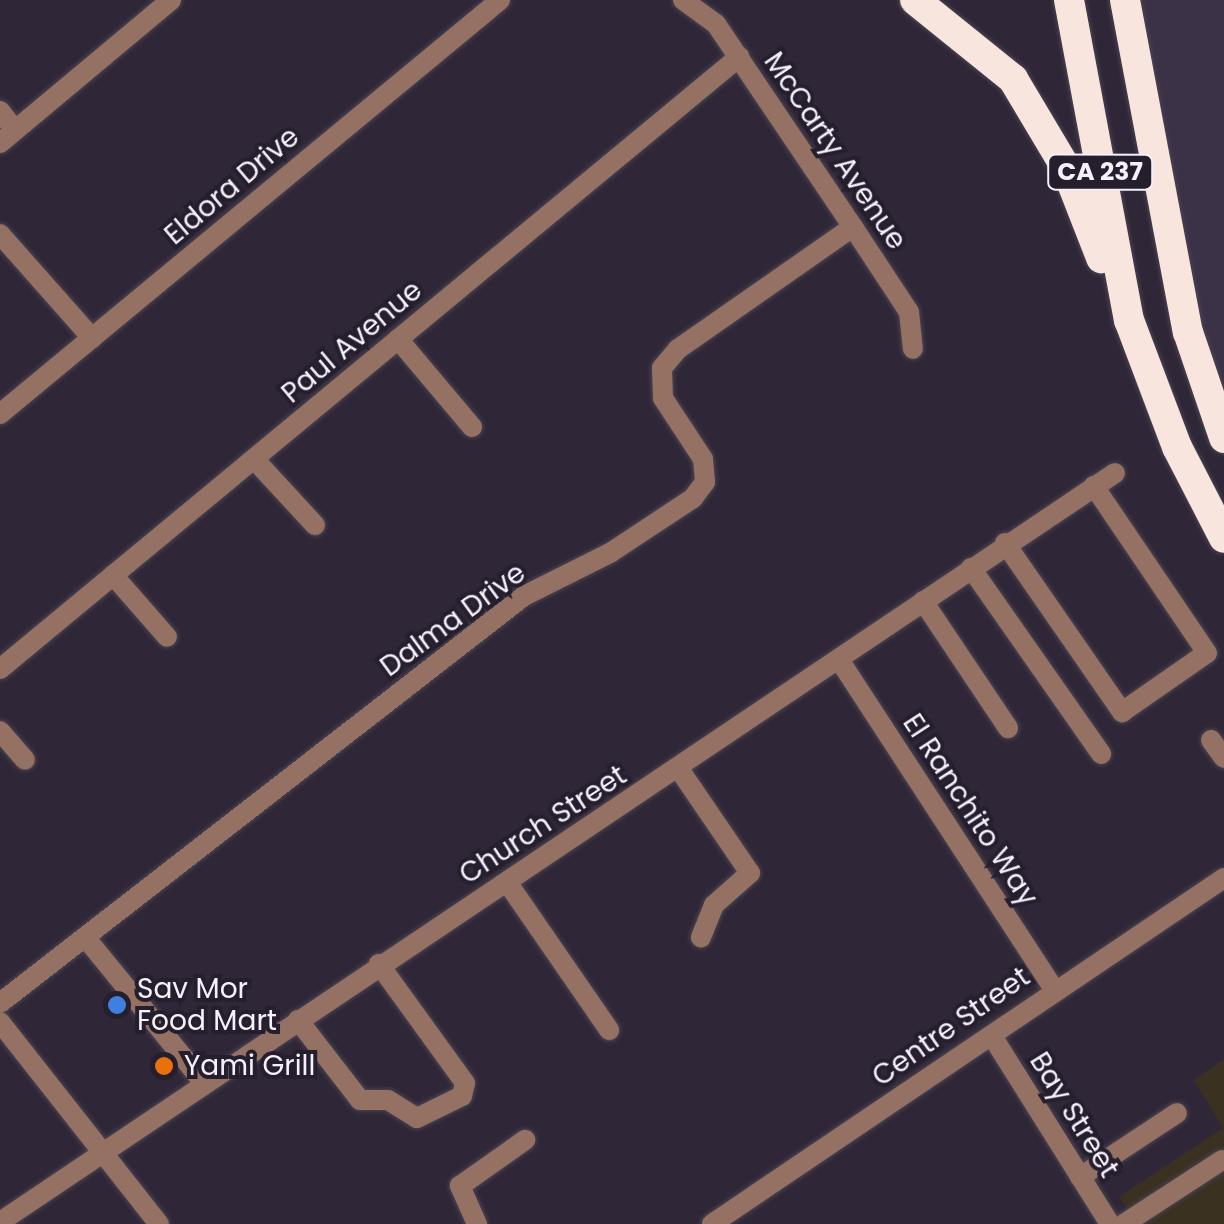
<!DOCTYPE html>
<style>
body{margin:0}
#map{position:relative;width:1224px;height:1224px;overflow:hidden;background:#2f2737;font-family:Poppins,sans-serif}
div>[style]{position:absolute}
.commercial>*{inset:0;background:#3a3121}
.built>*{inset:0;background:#3c3247}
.roads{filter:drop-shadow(0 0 2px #4b4352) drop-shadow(0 0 2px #4b4352)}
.minor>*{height:20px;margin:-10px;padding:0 10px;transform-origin:10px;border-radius:10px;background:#947163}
.highway>*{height:30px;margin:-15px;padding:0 15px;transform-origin:15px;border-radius:15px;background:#f7e5de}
.dots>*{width:28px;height:28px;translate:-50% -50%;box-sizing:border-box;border:5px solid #251e2d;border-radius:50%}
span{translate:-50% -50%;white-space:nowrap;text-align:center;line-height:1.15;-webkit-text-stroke:8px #251e2d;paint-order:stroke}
.shield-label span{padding:2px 8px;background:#251e2d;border:2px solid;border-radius:8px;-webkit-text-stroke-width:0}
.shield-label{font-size:25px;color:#f5f0fb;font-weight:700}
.street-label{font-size:28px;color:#f5f0fb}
.poi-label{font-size:28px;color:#f5f0fb}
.left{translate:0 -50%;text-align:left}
</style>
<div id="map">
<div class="commercial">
<i style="clip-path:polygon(1224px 1059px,1224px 1224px,1137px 1224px,1119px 1197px,1223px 1128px,1194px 1080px)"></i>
</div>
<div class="built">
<i style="clip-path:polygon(1128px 0,1224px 0,1224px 438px)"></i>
</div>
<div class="roads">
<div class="minor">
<i style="left:683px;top:0;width:41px;rotate:36deg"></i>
<i style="left:716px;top:24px;width:245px;rotate:56deg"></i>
<i style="left:853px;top:227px;width:102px;rotate:56.6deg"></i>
<i style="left:909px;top:312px;width:37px;rotate:84deg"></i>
<i style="left:0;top:111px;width:24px;rotate:52deg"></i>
<i style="left:0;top:143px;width:223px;rotate:-39.9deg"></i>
<i style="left:0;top:234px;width:139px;rotate:48.5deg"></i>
<i style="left:398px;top:339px;width:115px;rotate:49.9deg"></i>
<i style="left:0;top:414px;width:649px;rotate:-39.62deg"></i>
<i style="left:254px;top:459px;width:90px;rotate:47.3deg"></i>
<i style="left:1005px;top:543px;width:206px;rotate:55.3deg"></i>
<i style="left:1122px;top:712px;width:103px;rotate:-34.8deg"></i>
<i style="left:1207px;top:653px;width:202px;rotate:-124.1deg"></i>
<i style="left:971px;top:568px;width:227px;rotate:55deg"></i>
<i style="left:113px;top:575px;width:82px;rotate:48.9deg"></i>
<i style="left:923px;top:601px;width:153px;rotate:56.2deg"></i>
<i style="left:840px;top:661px;width:392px;rotate:56.9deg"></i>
<i style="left:0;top:669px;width:960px;rotate:-39.63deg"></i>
<i style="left:0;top:731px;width:38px;rotate:49deg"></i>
<i style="left:1211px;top:740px;width:22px;rotate:54deg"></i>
<i style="left:679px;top:769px;width:126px;rotate:55.7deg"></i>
<i style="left:750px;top:873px;width:48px;rotate:138.4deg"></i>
<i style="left:714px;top:905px;width:35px;rotate:112deg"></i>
<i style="left:507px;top:882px;width:180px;rotate:55.4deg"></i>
<i style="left:85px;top:937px;width:188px;rotate:50.8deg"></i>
<i style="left:0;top:1003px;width:663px;rotate:-37.84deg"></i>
<i style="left:524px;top:596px;width:96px;rotate:-26.6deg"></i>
<i style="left:610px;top:553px;width:100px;rotate:-33.5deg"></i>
<i style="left:693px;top:498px;width:20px;rotate:-53deg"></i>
<i style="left:705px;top:482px;width:23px;rotate:-95deg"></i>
<i style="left:703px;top:459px;width:73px;rotate:-123.3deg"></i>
<i style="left:663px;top:398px;width:30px;rotate:-92deg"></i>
<i style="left:662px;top:368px;width:25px;rotate:-50deg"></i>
<i style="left:678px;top:349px;width:213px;rotate:-34.9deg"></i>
<i style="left:298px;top:1020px;width:101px;rotate:52.2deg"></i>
<i style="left:360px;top:1100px;width:28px"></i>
<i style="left:388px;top:1100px;width:34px;rotate:32deg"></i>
<i style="left:417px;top:1118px;width:50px;rotate:-26.1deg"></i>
<i style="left:462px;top:1096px;width:13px;rotate:-77deg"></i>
<i style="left:465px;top:1083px;width:147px;rotate:-125.9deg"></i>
<i style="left:0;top:1022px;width:257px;rotate:51.8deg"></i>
<i style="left:992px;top:1036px;width:222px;rotate:57.9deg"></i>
<i style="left:1080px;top:1177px;width:116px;rotate:-33.4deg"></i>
<i style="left:0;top:1222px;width:1343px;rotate:-33.89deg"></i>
<i style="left:477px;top:1224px;width:42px;rotate:-114.1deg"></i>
<i style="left:460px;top:1186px;width:80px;rotate:-35.3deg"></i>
<i style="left:712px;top:1224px;width:618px;rotate:-34.05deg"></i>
<i style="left:1124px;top:1224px;width:117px;rotate:-33.1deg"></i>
</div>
<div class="highway">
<i style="left:915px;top:0;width:126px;rotate:38.9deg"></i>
<i style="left:1013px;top:79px;width:104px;rotate:59.2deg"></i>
<i style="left:1066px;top:168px;width:97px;rotate:68.7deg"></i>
<i style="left:1069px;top:0;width:326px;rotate:79.4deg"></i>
<i style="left:1129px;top:320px;width:136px;rotate:69.3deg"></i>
<i style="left:1177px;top:447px;width:102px;rotate:62.7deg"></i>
<i style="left:1125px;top:0;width:338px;rotate:79.3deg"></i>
<i style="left:1188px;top:332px;width:112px;rotate:71.2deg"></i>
</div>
</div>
<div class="dots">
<i style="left:117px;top:1005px;background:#3f7fe0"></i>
<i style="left:164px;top:1066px;background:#e8710a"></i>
</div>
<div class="shield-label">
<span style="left:1100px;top:172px">CA 237</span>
</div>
<div class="street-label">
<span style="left:835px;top:151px;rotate:56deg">McCarty Avenue</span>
<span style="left:232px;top:186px;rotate:-40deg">Eldora Drive</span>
<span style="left:352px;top:342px;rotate:-40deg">Paul Avenue</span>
<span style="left:453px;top:620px;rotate:-36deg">Dalma Drive</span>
<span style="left:970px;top:810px;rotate:57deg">El Ranchito Way</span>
<span style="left:543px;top:825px;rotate:-33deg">Church Street</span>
<span style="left:951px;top:1027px;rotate:-35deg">Centre Street</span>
<span style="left:1074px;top:1115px;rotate:58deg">Bay Street</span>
</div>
<div class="poi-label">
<span class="left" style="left:137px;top:1005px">Sav Mor<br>Food Mart</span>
<span class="left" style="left:184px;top:1066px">Yami Grill</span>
</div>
</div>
